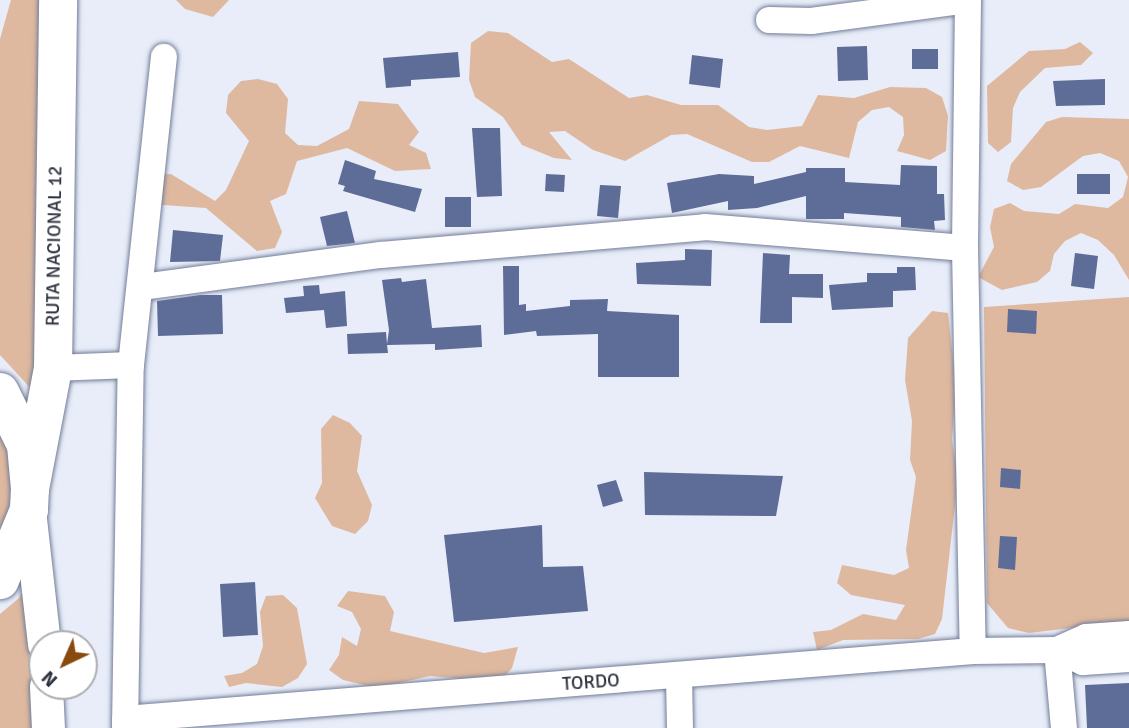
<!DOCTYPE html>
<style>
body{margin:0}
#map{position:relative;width:1129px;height:728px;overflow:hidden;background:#e8edf9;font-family:Signika,sans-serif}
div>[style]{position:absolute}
.green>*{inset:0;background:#deb99f}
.building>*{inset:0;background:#5e6c98}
.roads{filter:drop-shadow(0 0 2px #737d99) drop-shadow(0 0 2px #737d99)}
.minor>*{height:26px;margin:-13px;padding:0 13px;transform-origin:13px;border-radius:13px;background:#fff}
.major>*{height:33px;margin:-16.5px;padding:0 16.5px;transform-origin:16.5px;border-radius:16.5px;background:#fff}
.highway>*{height:38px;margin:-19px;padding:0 19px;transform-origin:19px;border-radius:19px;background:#fff}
span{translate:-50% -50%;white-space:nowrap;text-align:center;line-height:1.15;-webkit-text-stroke:7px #fff;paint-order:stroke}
.street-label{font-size:19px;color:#303440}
.north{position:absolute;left:28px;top:630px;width:70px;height:70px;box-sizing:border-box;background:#fff;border:2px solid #acaeb3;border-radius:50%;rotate:224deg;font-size:19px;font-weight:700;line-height:28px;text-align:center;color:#303440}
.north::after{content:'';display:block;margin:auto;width:24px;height:32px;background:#884a0e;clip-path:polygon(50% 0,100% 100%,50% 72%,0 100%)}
</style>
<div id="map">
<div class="green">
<i style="clip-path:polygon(11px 0,45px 0,35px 393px,0 355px,0 39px)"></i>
<i style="clip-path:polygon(176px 0,229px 0,213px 17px,185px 9px)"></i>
<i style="clip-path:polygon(488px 31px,508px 33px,552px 62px,569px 59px,629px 98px,647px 95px,681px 105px,718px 105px,749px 127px,767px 130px,802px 126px,818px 95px,854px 98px,890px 87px,926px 88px,942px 97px,948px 116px,946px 151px,930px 160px,897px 151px,904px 135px,903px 117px,889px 107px,872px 110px,858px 122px,849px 158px,800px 146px,769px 162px,752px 162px,687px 134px,671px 135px,625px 161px,593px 150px,565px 131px,549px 132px,572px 160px,554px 158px,522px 145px,503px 117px,475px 97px,469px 80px,471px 43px)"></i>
<i style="clip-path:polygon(1080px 42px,1093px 53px,1081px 65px,1045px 68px,1020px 92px,1013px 108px,1011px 142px,998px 152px,988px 143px,987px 86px,1029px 51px,1065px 49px)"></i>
<i style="clip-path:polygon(258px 79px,277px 84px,288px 99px,285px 133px,298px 145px,317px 146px,349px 129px,359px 101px,398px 104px,419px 132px,409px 145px,426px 153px,431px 169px,395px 171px,347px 148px,297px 161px,286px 194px,270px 201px,282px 232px,275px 248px,257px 251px,206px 208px,149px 204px,152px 175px,171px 174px,215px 201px,226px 190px,249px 141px,226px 113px,228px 95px,241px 81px)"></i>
<i style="clip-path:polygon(1062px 117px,1129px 119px,1129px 280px,1114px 255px,1098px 240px,1081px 233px,1065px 241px,1054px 254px,1050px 271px,1037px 282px,1002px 290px,978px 277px,994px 247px,990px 227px,994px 209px,1010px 203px,1024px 211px,1059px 214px,1075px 204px,1108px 208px,1123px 197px,1128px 177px,1119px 161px,1100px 153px,1083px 156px,1041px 187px,1023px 190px,1007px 181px,1011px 164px,1046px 122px)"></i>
<i style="clip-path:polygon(1129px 297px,1129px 621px,1029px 633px,1008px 628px,987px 603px,984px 307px)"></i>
<i style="clip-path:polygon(932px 311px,948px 313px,956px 385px,952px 440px,958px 479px,942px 619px,935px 634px,918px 639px,843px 640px,817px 650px,813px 632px,831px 630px,863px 614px,896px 620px,905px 605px,851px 595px,837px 583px,842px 565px,894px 575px,909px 568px,906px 550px,916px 477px,910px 460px,912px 421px,905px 380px,908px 338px)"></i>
<i style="clip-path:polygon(333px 415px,350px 423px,362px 436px,357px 471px,372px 505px,368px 521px,355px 534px,332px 526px,315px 498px,322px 483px,321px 429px)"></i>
<i style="clip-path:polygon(0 428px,7px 443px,13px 490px,0 544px)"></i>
<i style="clip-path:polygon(37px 567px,43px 728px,0 728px,0 614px,19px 598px)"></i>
<i style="clip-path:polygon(348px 591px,385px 596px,394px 612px,390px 631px,484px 653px,518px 647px,512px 668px,500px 682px,430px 676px,377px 688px,343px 680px,329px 670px,339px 655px,342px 637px,357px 646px,361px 629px,352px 612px,337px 606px)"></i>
<i style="clip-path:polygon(283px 595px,297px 608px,307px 664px,298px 678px,282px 687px,246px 683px,229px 687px,224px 676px,242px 673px,257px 664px,263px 646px,260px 612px,266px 596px)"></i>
</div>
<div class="building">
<i style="clip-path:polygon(867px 46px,868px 80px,838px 81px,837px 47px)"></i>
<i style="clip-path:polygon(912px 49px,938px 49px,938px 69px,912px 69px)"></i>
<i style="clip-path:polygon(458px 52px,460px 77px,411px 80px,411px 86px,386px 88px,383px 58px)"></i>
<i style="clip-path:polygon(692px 55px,723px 59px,720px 88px,689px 84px)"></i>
<i style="clip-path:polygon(1105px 79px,1105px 105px,1056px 106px,1053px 81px)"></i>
<i style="clip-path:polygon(472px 128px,500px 128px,502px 196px,477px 197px)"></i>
<i style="clip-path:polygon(345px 160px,376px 171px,374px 179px,422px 189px,415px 212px,343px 191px,345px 186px,338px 184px)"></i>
<i style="clip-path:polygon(901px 165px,937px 166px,937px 194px,944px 194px,945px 220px,934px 221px,935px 230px,901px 227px,901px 217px,844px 213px,844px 219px,806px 219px,806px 196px,757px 208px,728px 210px,728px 201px,672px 213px,667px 183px,719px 174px,754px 176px,754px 184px,806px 172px,806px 168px,845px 168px,845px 182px,900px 185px)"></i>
<i style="clip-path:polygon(546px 174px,565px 175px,564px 192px,545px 191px)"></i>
<i style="clip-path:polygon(1077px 174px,1110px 174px,1110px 194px,1077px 194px)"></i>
<i style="clip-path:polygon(600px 185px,621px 186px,618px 218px,597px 216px)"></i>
<i style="clip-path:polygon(445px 197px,471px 197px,471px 227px,445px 227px)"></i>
<i style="clip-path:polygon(347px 211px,355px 243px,327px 246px,320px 217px)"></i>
<i style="clip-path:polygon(173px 230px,223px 235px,220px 261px,170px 262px)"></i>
<i style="clip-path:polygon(685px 249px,712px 250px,711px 286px,637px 284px,636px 263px,685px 260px)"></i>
<i style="clip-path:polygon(763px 253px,790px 255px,789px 274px,823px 274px,823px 298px,792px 297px,792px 323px,760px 323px)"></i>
<i style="clip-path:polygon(1075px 253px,1098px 256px,1094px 289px,1071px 286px)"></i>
<i style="clip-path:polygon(503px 266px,519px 266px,519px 305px,526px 304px,526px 311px,570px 306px,570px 300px,608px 299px,607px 311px,679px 315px,679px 377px,598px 377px,598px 334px,537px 336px,536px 331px,504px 335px)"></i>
<i style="clip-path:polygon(897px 267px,915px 267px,916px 290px,893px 291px,893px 307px,832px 310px,829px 285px,867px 282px,867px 273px,897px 273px)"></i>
<i style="clip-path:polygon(401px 278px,402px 282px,426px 279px,432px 328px,481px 325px,482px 347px,435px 350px,435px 344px,387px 345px,388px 353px,348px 354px,347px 334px,386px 332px,387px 344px,389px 330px,382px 280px)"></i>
<i style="clip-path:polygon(319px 285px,320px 294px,345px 291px,347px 326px,326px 328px,324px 310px,286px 313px,284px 298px,304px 296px,303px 286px)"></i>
<i style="clip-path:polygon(200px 295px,222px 295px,223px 334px,158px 336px,157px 301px)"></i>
<i style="clip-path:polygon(1008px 309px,1037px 311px,1036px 334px,1007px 332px)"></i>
<i style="clip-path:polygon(1001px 468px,1021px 470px,1020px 489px,1000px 487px)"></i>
<i style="clip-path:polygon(644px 472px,783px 476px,776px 516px,645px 515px)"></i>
<i style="clip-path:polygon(616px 480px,623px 501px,603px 507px,597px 485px)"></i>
<i style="clip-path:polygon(542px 525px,543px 567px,583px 566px,588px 611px,454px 622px,444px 535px)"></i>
<i style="clip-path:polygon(1000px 536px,1017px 537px,1015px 570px,998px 568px)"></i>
<i style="clip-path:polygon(255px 582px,258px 635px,223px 637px,220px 584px)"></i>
<i style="clip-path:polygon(1129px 683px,1129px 728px,1087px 728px,1085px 685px)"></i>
</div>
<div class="roads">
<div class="minor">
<i style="left:968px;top:0;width:248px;rotate:90.7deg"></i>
<i style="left:965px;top:248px;width:403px;rotate:88.9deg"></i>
<i style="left:769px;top:20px;width:42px;rotate:1.4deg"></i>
<i style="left:811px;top:21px;width:158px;rotate:-7.6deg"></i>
<i style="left:143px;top:287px;width:240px;rotate:-7.7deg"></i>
<i style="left:381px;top:255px;width:325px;rotate:-4.9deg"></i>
<i style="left:705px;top:227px;width:261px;rotate:4.6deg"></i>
<i style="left:53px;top:368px;width:78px;rotate:-2.2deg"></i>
<i style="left:1057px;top:650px;width:78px;rotate:84.9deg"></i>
<i style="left:1057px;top:650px;width:29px;rotate:25deg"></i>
<i style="left:1083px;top:662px;width:46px;rotate:-3.7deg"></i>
<i style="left:679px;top:676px;width:52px;rotate:88.9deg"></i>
<i style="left:125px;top:719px;width:851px;rotate:-4.58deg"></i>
<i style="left:973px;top:651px;width:84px;rotate:-0.7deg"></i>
<i style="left:1057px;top:650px;width:32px;rotate:-24deg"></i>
<i style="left:1086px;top:637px;width:43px;rotate:-4deg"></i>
<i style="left:125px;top:728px;width:363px;rotate:-89.1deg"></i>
<i style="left:131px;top:365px;width:310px;rotate:-83.9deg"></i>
</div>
<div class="major">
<i style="left:29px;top:510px;width:135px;rotate:83.6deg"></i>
<i style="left:46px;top:686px;width:42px;rotate:87.3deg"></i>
</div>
<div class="highway">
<i style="left:0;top:392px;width:59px;rotate:63.9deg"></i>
<i style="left:26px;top:445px;width:44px;rotate:84.8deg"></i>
<i style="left:30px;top:489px;width:21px;rotate:93deg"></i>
<i style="left:29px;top:510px;width:76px;rotate:112.5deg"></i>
<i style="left:30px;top:489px;width:123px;rotate:-79.2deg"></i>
<i style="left:53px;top:368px;width:368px;rotate:-89.2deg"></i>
</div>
</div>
<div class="street-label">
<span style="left:55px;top:246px;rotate:-89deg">RUTA NACIONAL 12</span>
<span style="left:591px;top:683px;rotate:-4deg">TORDO</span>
</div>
<div class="north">N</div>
</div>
